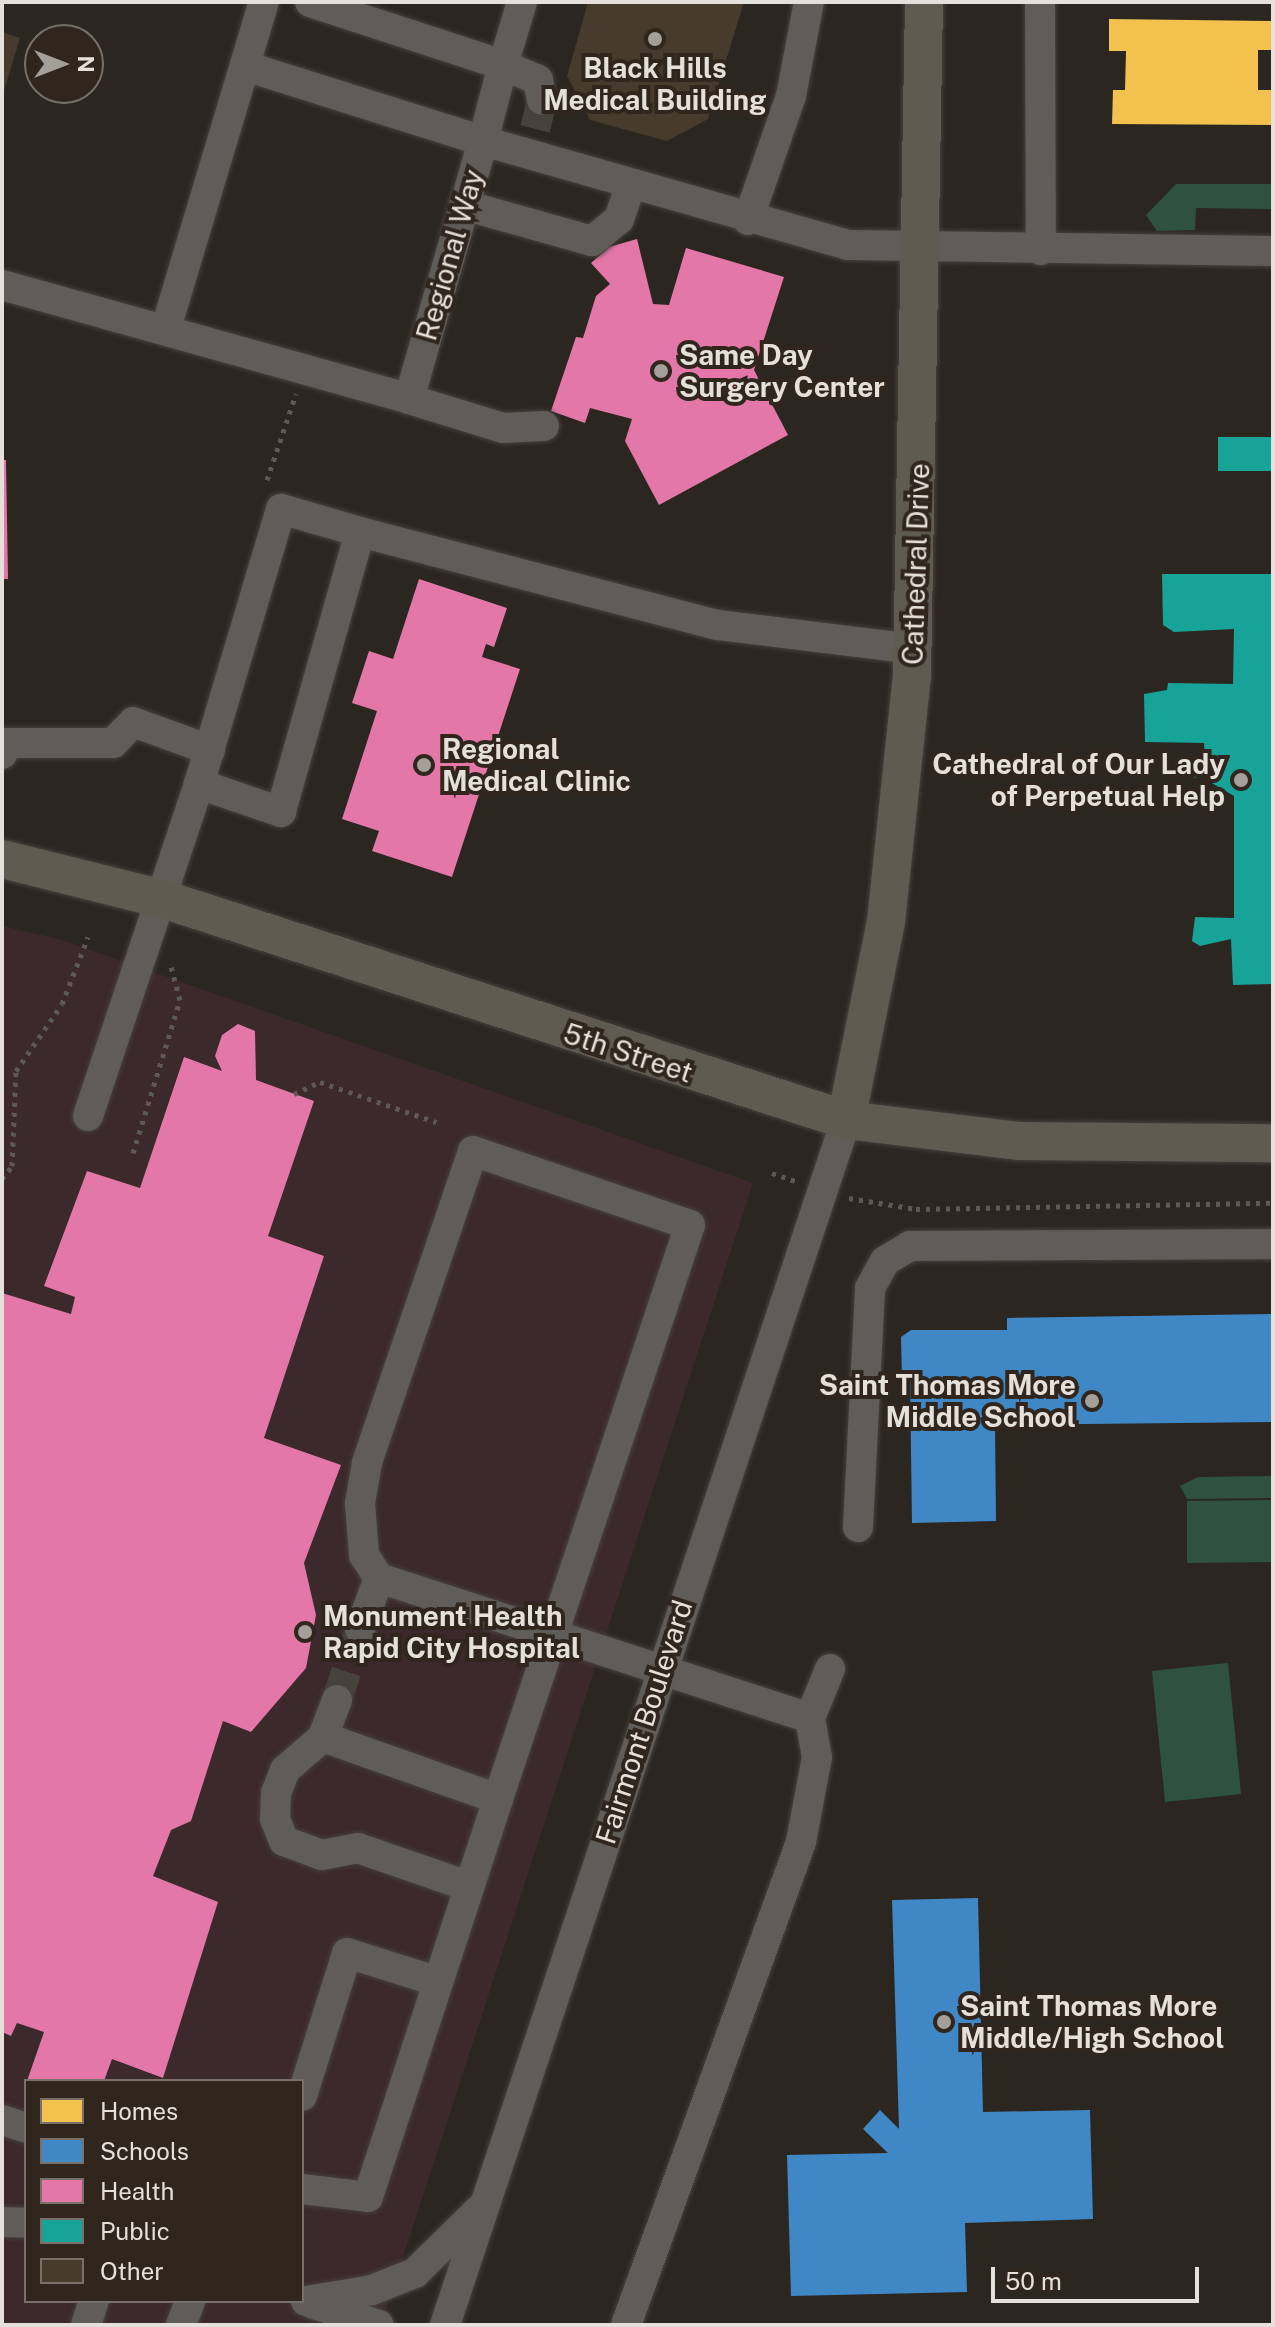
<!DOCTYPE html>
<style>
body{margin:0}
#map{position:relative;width:1275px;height:2327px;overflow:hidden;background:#2c2621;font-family:"Public Sans",sans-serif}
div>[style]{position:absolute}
.medical>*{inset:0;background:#3b292b}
.green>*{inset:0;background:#2f523e}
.homes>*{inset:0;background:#f2c14e}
.schools>*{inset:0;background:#3f88c5}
.health>*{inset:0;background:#e377a8}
.public>*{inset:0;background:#17a398}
.building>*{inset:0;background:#463b2d}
.minor-tunnel>*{height:30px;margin-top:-15px;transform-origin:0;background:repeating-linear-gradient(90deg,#48423d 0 30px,transparent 0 45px)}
.path>*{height:5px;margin-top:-2.5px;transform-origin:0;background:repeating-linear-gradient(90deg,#5d5956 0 4px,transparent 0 10px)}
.roads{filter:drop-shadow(0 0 2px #46413d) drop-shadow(0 0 2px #46413d)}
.minor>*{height:30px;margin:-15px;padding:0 15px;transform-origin:15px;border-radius:15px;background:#605c58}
.major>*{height:38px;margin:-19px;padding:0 19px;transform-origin:19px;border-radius:19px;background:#5f5b50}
.dots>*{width:22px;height:22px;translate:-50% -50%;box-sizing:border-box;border:4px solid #30261d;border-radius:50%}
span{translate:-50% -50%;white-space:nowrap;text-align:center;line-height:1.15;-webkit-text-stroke:8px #30261d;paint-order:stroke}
.poi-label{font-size:28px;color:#e6e0da;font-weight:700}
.left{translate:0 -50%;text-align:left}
.right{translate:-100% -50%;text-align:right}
.street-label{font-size:28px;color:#e6e0da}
.frame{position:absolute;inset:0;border:4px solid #e6e0da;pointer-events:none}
.legend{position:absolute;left:24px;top:2079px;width:280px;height:224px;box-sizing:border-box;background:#30261d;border:2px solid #797069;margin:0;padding:10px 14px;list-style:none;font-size:24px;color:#e6e0da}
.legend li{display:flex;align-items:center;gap:16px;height:40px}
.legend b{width:40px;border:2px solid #797069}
.north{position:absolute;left:24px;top:24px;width:80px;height:80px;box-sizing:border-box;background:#30261d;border:2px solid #797069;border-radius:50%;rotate:90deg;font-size:22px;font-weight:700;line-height:32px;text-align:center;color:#e6e0da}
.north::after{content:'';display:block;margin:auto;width:28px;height:36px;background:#a59f99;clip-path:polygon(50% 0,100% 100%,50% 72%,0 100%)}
.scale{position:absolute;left:991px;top:2267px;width:208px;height:36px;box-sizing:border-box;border:4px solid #e6e0da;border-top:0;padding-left:10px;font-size:24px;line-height:28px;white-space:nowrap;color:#e6e0da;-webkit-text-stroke:6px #30261d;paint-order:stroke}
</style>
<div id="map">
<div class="medical">
<i style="clip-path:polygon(evenodd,2px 926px,59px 939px,753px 1183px,381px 2325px,2px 2325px,2px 926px,26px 2081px,302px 2081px,302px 2301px,26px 2301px,26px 2081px)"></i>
</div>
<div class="green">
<i style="clip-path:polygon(1176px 184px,1273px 184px,1273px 209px,1196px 208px,1195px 230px,1157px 231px,1146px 215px)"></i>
<i style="clip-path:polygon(1273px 1476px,1273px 1498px,1187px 1499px,1180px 1486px,1198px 1477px)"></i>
<i style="clip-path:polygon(1273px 1500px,1273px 1562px,1187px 1563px,1187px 1501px)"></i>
<i style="clip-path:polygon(1228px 1663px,1241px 1794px,1165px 1802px,1152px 1671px)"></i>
</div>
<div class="homes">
<i style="clip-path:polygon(1109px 19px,1271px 21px,1271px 50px,1258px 50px,1258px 90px,1273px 90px,1273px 125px,1112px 124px,1113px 90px,1125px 90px,1126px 51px,1109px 51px)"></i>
</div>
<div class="schools">
<i style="clip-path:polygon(1273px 1314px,1273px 1422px,995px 1425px,996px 1521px,912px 1523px,910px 1378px,902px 1379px,901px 1337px,911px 1330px,1007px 1330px,1007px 1318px)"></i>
<i style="clip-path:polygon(978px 1898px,983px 2112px,1090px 2110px,1093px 2219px,965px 2223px,967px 2292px,791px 2296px,787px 2155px,888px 2153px,863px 2129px,880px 2110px,899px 2129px,892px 1900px)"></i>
</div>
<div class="health">
<i style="clip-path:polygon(637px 239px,653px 304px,669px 305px,686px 248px,784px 277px,754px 370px,788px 435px,659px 505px,625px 441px,632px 419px,590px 408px,585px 423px,551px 411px,576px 337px,583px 338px,596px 296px,610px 284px,591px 263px,609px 247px)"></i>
<i style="clip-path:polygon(2px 460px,6px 460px,8px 579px,2px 579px)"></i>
<i style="clip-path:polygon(419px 579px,507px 608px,494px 647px,486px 644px,482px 657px,520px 669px,452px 877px,372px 851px,379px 831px,342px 819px,377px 711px,352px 703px,369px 651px,393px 659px)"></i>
<i style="clip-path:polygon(238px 1024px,255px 1031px,256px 1080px,314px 1101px,268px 1236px,324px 1256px,264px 1438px,341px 1465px,304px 1563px,316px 1615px,306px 1668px,251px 1732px,223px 1721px,191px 1821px,171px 1830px,153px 1876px,218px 1902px,163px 2078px,112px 2059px,104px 2081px,27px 2081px,44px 2032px,17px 2023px,11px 2036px,2px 2032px,2px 1293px,71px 1314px,75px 1297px,44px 1286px,87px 1171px,140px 1188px,184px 1057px,222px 1071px,215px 1056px,222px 1035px)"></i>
</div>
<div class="public">
<i style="clip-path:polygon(1218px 437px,1273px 437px,1273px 471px,1218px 471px)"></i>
<i style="clip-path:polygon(1162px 574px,1273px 574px,1273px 984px,1233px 985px,1231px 939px,1200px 946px,1192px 941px,1195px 917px,1234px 918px,1234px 796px,1210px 782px,1210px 773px,1194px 778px,1193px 757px,1205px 758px,1204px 743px,1145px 742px,1144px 694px,1167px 690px,1168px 683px,1233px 684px,1234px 629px,1174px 632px,1163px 625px)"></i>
</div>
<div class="building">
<i style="clip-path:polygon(588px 2px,744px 2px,708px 119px,667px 141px,590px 120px,567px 76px)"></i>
<i style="clip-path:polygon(2px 32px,20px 38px,3px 94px,2px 93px)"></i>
</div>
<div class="minor-tunnel">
<i style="left:535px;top:129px;width:30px;rotate:-76deg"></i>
<i style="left:337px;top:1700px;width:75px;rotate:-72.1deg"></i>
</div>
<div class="path">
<i style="left:267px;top:480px;width:91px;rotate:-71.4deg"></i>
<i style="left:294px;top:1094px;width:29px;rotate:-25deg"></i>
<i style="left:320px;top:1082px;width:123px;rotate:19deg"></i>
<i style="left:133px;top:1153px;width:160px;rotate:-72.9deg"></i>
<i style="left:180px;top:1000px;width:38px;rotate:-105deg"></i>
<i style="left:772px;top:1173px;width:28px;rotate:19deg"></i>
<i style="left:2px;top:1179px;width:16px;rotate:-52deg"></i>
<i style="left:12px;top:1166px;width:95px;rotate:-87.6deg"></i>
<i style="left:16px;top:1071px;width:81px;rotate:-55.5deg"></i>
<i style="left:62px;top:1004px;width:72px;rotate:-68.8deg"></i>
<i style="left:849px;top:1198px;width:68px;rotate:9.3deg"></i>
<i style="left:916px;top:1209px;width:357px;rotate:-1deg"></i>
</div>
<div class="roads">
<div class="minor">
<i style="left:310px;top:2px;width:203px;rotate:18.1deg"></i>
<i style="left:503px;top:65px;width:66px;rotate:-73.2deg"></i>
<i style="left:1040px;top:2px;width:248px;rotate:89.8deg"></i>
<i style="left:245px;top:66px;width:250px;rotate:17.5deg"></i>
<i style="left:483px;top:141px;width:79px;rotate:-75.3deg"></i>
<i style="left:503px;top:65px;width:38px;rotate:23deg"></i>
<i style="left:538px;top:80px;width:20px;rotate:79deg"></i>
<i style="left:464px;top:205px;width:133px;rotate:15.7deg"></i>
<i style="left:592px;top:241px;width:35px;rotate:-39deg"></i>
<i style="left:619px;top:219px;width:36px;rotate:-71deg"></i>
<i style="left:748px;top:220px;width:131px;rotate:-70.9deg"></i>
<i style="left:791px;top:96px;width:96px;rotate:-79.2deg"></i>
<i style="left:2px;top:285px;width:423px;rotate:15.6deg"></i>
<i style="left:409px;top:399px;width:268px;rotate:-74deg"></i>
<i style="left:483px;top:141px;width:379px;rotate:15.9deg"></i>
<i style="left:847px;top:245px;width:426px;rotate:0.8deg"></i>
<i style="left:166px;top:328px;width:340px;rotate:-73.3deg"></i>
<i style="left:409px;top:399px;width:98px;rotate:17.1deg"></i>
<i style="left:503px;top:428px;width:41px;rotate:-2.8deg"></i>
<i style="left:360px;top:532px;width:370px;rotate:14.6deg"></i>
<i style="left:718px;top:625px;width:196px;rotate:7deg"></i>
<i style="left:2px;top:754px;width:11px;rotate:-75deg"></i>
<i style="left:5px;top:743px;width:108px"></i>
<i style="left:113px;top:743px;width:29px;rotate:-46deg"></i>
<i style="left:133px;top:722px;width:82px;rotate:20deg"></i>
<i style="left:88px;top:1116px;width:350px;rotate:-71.5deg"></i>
<i style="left:199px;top:784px;width:287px;rotate:-73.4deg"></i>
<i style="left:281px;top:509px;width:82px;rotate:16.2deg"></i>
<i style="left:360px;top:532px;width:291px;rotate:105.8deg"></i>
<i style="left:281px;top:812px;width:87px;rotate:-161.1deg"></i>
<i style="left:858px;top:1527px;width:239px;rotate:-87.1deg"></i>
<i style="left:870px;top:1288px;width:31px;rotate:-61deg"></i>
<i style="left:885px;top:1261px;width:29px;rotate:-31deg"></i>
<i style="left:910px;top:1246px;width:363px;rotate:-0.3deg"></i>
<i style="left:360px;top:1629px;width:54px;rotate:-69.6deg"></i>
<i style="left:379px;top:1578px;width:453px;rotate:18deg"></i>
<i style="left:810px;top:1718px;width:40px;rotate:80deg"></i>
<i style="left:817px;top:1757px;width:86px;rotate:100.7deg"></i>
<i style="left:801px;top:1842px;width:514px;rotate:109.92deg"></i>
<i style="left:337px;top:1700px;width:40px;rotate:111deg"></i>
<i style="left:323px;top:1737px;width:50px;rotate:139deg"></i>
<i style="left:285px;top:1770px;width:25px;rotate:111deg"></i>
<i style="left:276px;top:1793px;width:26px;rotate:92deg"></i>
<i style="left:275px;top:1819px;width:24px;rotate:68deg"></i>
<i style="left:284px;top:1841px;width:40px;rotate:20.2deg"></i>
<i style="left:322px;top:1855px;width:37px;rotate:-11deg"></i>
<i style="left:358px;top:1848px;width:116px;rotate:19.1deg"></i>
<i style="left:810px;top:1718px;width:53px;rotate:-67.8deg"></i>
<i style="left:323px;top:1737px;width:186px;rotate:19.5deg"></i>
<i style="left:498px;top:1799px;width:605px;rotate:-71.51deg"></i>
<i style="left:690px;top:1225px;width:229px;rotate:-161.2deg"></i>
<i style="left:473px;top:1151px;width:330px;rotate:108.8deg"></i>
<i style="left:367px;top:1463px;width:41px;rotate:99.9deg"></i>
<i style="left:360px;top:1503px;width:52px;rotate:85.6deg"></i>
<i style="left:364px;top:1555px;width:27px;rotate:57deg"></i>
<i style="left:302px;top:2096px;width:150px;rotate:-72.5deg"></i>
<i style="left:347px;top:1953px;width:93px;rotate:17.5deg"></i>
<i style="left:2px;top:2120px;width:25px;rotate:18deg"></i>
<i style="left:302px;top:2189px;width:66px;rotate:6.9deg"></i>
<i style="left:368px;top:2197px;width:419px;rotate:-71.9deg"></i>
<i style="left:2px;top:2222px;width:24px;rotate:2deg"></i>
<i style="left:306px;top:2301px;width:67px;rotate:-9.5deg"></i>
<i style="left:372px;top:2290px;width:46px;rotate:-21.6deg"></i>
<i style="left:415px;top:2273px;width:91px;rotate:-44.6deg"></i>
<i style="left:311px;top:2303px;width:71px;rotate:17.9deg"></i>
<i style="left:86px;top:2325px;width:25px;rotate:-72deg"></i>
<i style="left:181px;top:2325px;width:26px;rotate:-69deg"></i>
<i style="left:445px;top:2325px;width:1270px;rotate:-71.59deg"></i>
</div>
<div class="major">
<i style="left:2px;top:859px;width:166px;rotate:14deg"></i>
<i style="left:163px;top:899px;width:718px;rotate:17.93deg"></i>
<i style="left:846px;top:1120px;width:175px;rotate:6.9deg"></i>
<i style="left:1020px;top:1141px;width:253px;rotate:0.5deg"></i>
<i style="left:846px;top:1120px;width:202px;rotate:-78.6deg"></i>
<i style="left:886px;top:922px;width:247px;rotate:-84deg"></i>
<i style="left:912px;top:676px;width:674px;rotate:-88.98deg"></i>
</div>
</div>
<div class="dots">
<i style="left:655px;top:39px;background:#a59f99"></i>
<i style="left:661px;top:371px;background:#a59f99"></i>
<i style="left:424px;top:765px;background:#a59f99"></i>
<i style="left:1241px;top:780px;background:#a59f99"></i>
<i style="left:1092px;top:1401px;background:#a59f99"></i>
<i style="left:305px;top:1632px;background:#a59f99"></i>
<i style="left:944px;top:2022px;background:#a59f99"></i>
</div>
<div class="poi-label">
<span style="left:655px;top:84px">Black Hills<br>Medical Building</span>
<span class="left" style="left:679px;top:371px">Same Day<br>Surgery Center</span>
<span class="left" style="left:442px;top:765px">Regional<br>Medical Clinic</span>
<span class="right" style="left:1225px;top:780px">Cathedral of Our Lady<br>of Perpetual Help</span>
<span class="right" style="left:1076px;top:1401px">Saint Thomas More<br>Middle School</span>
<span class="left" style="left:323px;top:1632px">Monument Health<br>Rapid City Hospital</span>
<span class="left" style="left:960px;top:2022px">Saint Thomas More<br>Middle/High School</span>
</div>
<div class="street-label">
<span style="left:450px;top:255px;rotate:-74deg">Regional Way</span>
<span style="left:916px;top:564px;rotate:-88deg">Cathedral Drive</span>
<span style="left:628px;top:1053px;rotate:18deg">5th Street</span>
<span style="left:644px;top:1722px;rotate:-72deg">Fairmont Boulevard</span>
</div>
<div class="frame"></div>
<ul class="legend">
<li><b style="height:22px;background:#f2c14e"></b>Homes</li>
<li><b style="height:22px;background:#3f88c5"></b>Schools</li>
<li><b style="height:22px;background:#e377a8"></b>Health</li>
<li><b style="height:22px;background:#17a398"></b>Public</li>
<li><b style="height:22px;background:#463b2d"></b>Other</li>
</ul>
<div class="north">N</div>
<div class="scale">50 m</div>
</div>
